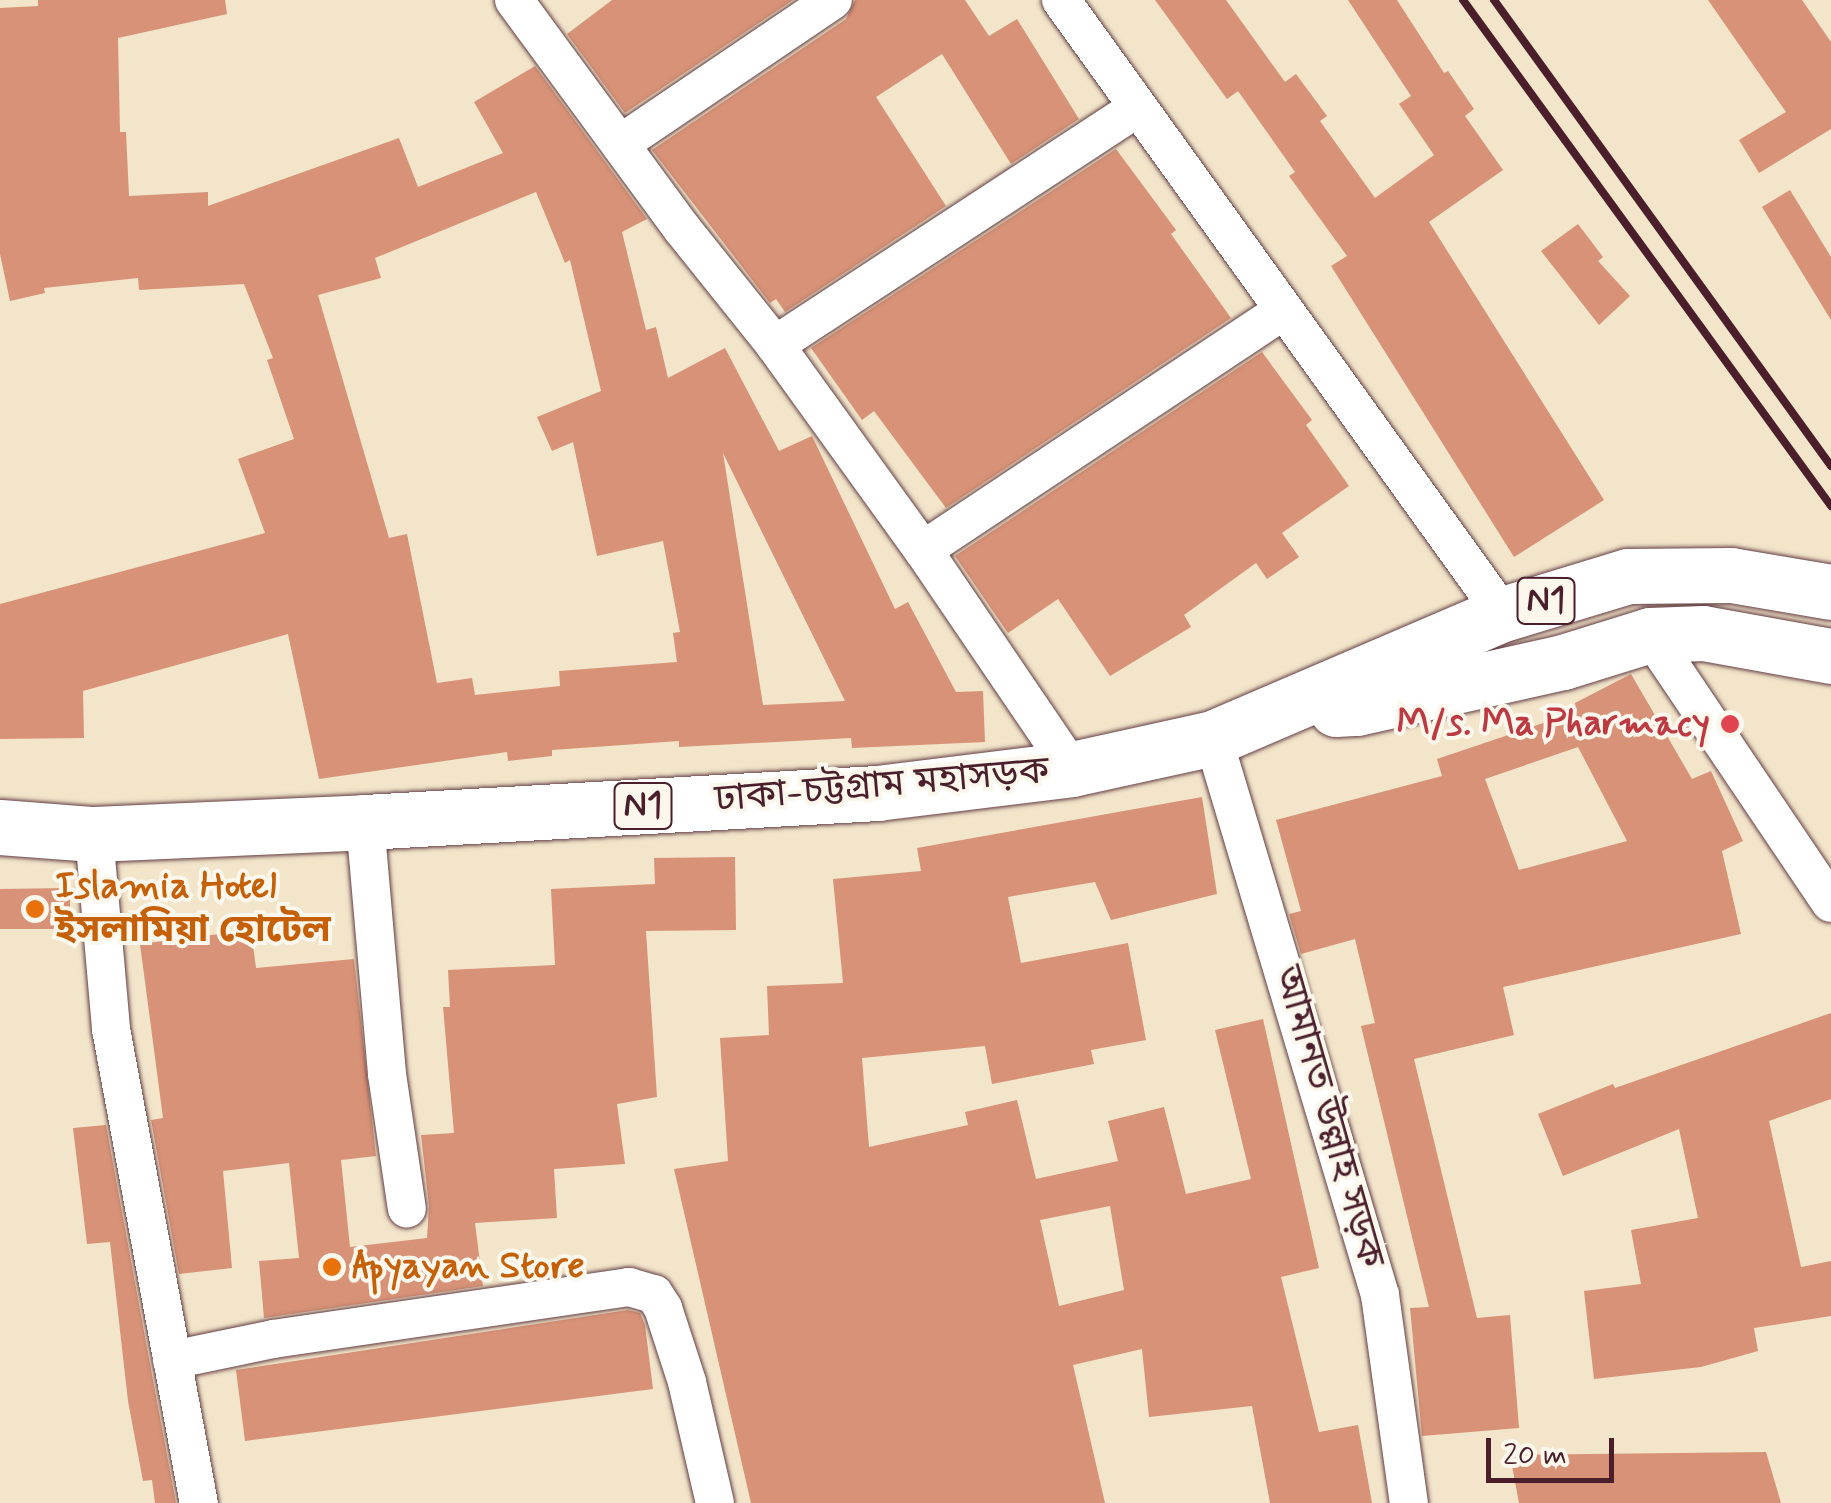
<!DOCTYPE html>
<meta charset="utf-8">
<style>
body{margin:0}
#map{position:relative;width:1831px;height:1503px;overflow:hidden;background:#f2e5ca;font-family:Mynerve,"Noto Sans Bengali",sans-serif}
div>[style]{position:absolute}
.building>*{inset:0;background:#d79277}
.roads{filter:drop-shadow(0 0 2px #633d43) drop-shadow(0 0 2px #633d43)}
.minor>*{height:38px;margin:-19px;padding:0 19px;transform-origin:19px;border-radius:19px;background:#fff}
.trunk>*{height:55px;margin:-27.5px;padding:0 27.5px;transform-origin:27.5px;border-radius:27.5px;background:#fff}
.rail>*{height:8px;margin:-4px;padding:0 4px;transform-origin:4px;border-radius:4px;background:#4a1f2b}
.dots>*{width:28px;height:28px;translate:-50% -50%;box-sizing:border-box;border:5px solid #fbf7ec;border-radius:50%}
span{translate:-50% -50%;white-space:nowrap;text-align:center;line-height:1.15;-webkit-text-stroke:8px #fbf7ec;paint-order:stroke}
.shield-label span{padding:2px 8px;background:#fbf7ec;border:2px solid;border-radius:8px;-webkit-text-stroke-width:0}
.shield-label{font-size:35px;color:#4a1f2b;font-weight:700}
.health-label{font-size:38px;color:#be3a42;font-weight:700}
.right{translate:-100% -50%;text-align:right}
.street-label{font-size:38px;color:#4a1f2b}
.food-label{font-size:38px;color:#c56008;font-weight:700}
.left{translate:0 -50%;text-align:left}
.scale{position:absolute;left:1486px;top:1438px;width:128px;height:45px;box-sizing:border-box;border:5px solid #4a1f2b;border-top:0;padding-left:12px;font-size:30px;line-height:35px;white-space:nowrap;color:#4a1f2b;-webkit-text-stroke:8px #fbf7ec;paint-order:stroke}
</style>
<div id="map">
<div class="building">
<i style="clip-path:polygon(evenodd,38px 0,225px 0,227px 14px,118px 38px,120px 132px,126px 132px,129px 196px,208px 192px,208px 206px,399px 138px,418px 187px,503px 153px,474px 102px,535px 66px,647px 219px,622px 232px,646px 330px,656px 327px,668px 378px,725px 348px,779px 451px,812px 436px,895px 609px,908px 602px,956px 692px,983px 691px,985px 742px,852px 748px,851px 738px,679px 747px,679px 741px,552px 750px,552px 756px,508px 761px,507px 752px,319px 779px,288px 634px,83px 691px,84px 738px,0 739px,0 604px,265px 533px,238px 459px,294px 439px,267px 360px,273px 358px,244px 284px,139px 290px,138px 278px,44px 288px,45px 293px,10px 301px,0 254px,0 8px,38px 6px,38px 0,536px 192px,565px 263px,570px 260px,601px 391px,537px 417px,552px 451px,573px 442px,597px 556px,663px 541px,680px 632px,673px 633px,677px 662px,559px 671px,560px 686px,475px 695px,472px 678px,437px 683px,407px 534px,389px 538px,318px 295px,381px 278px,375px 258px,536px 192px,38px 0,723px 453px,845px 701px,763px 705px,723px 453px)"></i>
<i style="clip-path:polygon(612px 0,793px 0,625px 113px,567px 34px)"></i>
<i style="clip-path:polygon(855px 0,965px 0,989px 36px,1017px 19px,1079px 119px,1011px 164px,942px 54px,876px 97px,946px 206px,785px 312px,776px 299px,770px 303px,652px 150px,846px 19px)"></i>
<i style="clip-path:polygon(1155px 0,1226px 0,1285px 82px,1296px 74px,1327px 116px,1320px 121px,1375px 198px,1434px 155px,1399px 104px,1411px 96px,1348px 0,1397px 0,1444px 73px,1448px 71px,1474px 109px,1465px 116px,1503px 170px,1429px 222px,1604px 500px,1514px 557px,1331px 266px,1347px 256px,1289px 176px,1295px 172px,1238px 91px,1227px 99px)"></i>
<i style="clip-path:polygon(1708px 0,1802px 0,1831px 42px,1831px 129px,1759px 173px,1739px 140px,1786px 112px)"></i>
<i style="clip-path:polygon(1116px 149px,1176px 230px,1171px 234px,1231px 318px,946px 508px,874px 411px,862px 420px,811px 348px)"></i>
<i style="clip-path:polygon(1790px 190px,1831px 257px,1831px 320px,1762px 207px)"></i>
<i style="clip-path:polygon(1578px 224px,1603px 257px,1598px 261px,1630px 296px,1599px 325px,1541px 251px)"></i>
<i style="clip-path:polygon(1262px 352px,1312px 420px,1306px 425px,1349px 486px,1282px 533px,1299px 557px,1267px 579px,1256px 563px,1184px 615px,1191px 627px,1110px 676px,1058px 599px,1008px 633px,955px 556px)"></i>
<i style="clip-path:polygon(evenodd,1631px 674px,1692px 779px,1711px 771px,1743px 841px,1722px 851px,1741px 934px,1503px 987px,1514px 1035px,1414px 1059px,1477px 1318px,1510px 1315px,1519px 1428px,1422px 1436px,1410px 1308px,1429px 1307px,1361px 1026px,1375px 1023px,1355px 939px,1301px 954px,1289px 914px,1301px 911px,1276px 820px,1442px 776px,1437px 759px,1576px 712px,1575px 703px,1631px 674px,1578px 747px,1627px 841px,1519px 870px,1485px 779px,1578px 747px)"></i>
<i style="clip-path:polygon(evenodd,1202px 797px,1217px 894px,1111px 920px,1095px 882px,1008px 897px,1021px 963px,1128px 943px,1146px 1040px,1091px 1050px,1094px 1064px,992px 1084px,985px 1046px,862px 1058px,869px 1147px,968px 1125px,965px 1112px,1017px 1100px,1036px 1179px,1118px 1161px,1108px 1121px,1164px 1107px,1186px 1194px,1251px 1179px,1215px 1030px,1263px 1019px,1319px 1268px,1281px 1277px,1319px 1432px,1358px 1425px,1372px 1503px,1270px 1503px,1252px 1406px,1149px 1417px,1142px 1349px,1073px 1365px,1105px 1503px,751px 1503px,674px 1169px,728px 1161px,720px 1038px,769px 1035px,767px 986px,843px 983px,833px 879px,921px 871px,917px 848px,1202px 797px,1110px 1206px,1124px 1290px,1059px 1306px,1040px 1220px,1110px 1206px)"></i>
<i style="clip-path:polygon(735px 857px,736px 930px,646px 931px,657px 1097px,617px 1104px,625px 1164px,554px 1169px,557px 1218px,475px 1223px,483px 1286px,264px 1318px,259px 1261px,299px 1258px,289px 1163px,223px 1171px,232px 1268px,179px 1274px,151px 1120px,163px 1118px,140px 944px,251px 930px,256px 968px,354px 959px,376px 1156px,341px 1160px,350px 1247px,427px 1238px,429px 1206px,421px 1135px,454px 1133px,443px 1007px,450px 1007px,448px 970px,555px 965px,551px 889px,655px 884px,654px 858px)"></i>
<i style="clip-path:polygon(70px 888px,70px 929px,0 929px,0 889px)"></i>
<i style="clip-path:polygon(1831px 1013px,1831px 1099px,1769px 1121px,1801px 1267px,1831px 1261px,1831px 1316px,1754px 1328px,1758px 1351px,1701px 1367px,1594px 1379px,1584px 1291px,1641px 1284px,1631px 1230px,1698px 1218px,1679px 1129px,1563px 1176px,1538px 1114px,1613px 1084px,1615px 1088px)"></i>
<i style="clip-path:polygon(106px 1125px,150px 1364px,176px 1503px,155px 1503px,152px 1480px,143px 1481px,128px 1401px,110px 1242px,87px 1244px,73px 1128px)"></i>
<i style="clip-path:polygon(628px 1310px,640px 1313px,645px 1325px,653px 1389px,245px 1441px,236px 1370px)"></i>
<i style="clip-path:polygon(1766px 1452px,1781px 1503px,1519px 1503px,1510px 1455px)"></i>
</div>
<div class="roads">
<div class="minor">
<i style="left:514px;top:0;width:285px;rotate:53.7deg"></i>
<i style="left:683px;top:230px;width:147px;rotate:51.3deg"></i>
<i style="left:775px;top:345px;width:253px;rotate:54.2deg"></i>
<i style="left:923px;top:550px;width:265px;rotate:55.8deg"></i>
<i style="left:1061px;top:0;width:757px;rotate:54.25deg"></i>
<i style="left:620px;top:144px;width:257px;rotate:-34.1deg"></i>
<i style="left:775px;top:345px;width:431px;rotate:-33.2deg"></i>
<i style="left:923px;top:550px;width:432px;rotate:-33.6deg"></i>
<i style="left:1650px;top:635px;width:323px;rotate:56deg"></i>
<i style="left:1213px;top:738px;width:581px;rotate:73.31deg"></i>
<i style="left:1380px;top:1295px;width:210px;rotate:82.1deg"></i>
<i style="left:365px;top:822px;width:253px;rotate:85deg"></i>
<i style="left:387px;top:1074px;width:136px;rotate:81.6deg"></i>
<i style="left:94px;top:834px;width:196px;rotate:85deg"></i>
<i style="left:111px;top:1029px;width:482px;rotate:79.5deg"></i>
<i style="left:172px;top:1360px;width:103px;rotate:-11.7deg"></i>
<i style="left:273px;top:1339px;width:360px;rotate:-8.3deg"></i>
<i style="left:629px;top:1287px;width:26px;rotate:16deg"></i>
<i style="left:654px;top:1294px;width:17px;rotate:57deg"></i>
<i style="left:663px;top:1308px;width:78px;rotate:72deg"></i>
<i style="left:687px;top:1382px;width:124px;rotate:77deg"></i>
</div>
<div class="trunk">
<i style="left:1336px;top:709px;width:21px;rotate:-3deg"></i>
<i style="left:1357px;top:708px;width:211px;rotate:-12.6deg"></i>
<i style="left:1563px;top:662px;width:91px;rotate:-17.2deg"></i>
<i style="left:1650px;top:635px;width:53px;rotate:-2.2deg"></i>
<i style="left:1703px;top:633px;width:130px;rotate:10.2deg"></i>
<i style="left:0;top:827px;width:94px;rotate:4.3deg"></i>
<i style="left:94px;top:834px;width:271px;rotate:-2.5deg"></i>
<i style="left:365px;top:822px;width:513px;rotate:-3.24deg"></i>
<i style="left:877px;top:793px;width:196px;rotate:-7deg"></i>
<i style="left:1072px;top:769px;width:144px;rotate:-12.4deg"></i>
<i style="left:1213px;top:738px;width:315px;rotate:-23.2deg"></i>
<i style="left:1503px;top:614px;width:131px;rotate:-16.9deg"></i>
<i style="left:1628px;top:576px;width:103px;rotate:-0.6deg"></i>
<i style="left:1731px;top:575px;width:101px;rotate:9.6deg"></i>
</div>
</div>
<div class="rail">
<i style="left:1463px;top:0;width:626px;rotate:53.97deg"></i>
<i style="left:1494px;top:0;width:575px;rotate:54.13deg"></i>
</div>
<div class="dots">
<i style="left:1730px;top:724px;background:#e0444e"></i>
<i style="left:35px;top:909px;background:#e8710a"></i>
<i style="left:332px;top:1267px;background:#e8710a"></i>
</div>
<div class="shield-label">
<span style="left:1546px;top:601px">N1</span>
<span style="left:643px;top:806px">N1</span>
</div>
<div class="health-label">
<span class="right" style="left:1710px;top:724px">M/s. Ma Pharmacy</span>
</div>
<div class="street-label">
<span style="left:882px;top:786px;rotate:-5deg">ঢাকা-চট্টগ্রাম মহাসড়ক</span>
<span style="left:1328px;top:1117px;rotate:74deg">আমানত উল্লাহ সড়ক</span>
</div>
<div class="food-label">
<span class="left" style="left:55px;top:909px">Islamia Hotel<br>ইসলামিয়া হোটেল</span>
<span class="left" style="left:352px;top:1267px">Apyayan Store</span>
</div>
<div class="scale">20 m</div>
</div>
